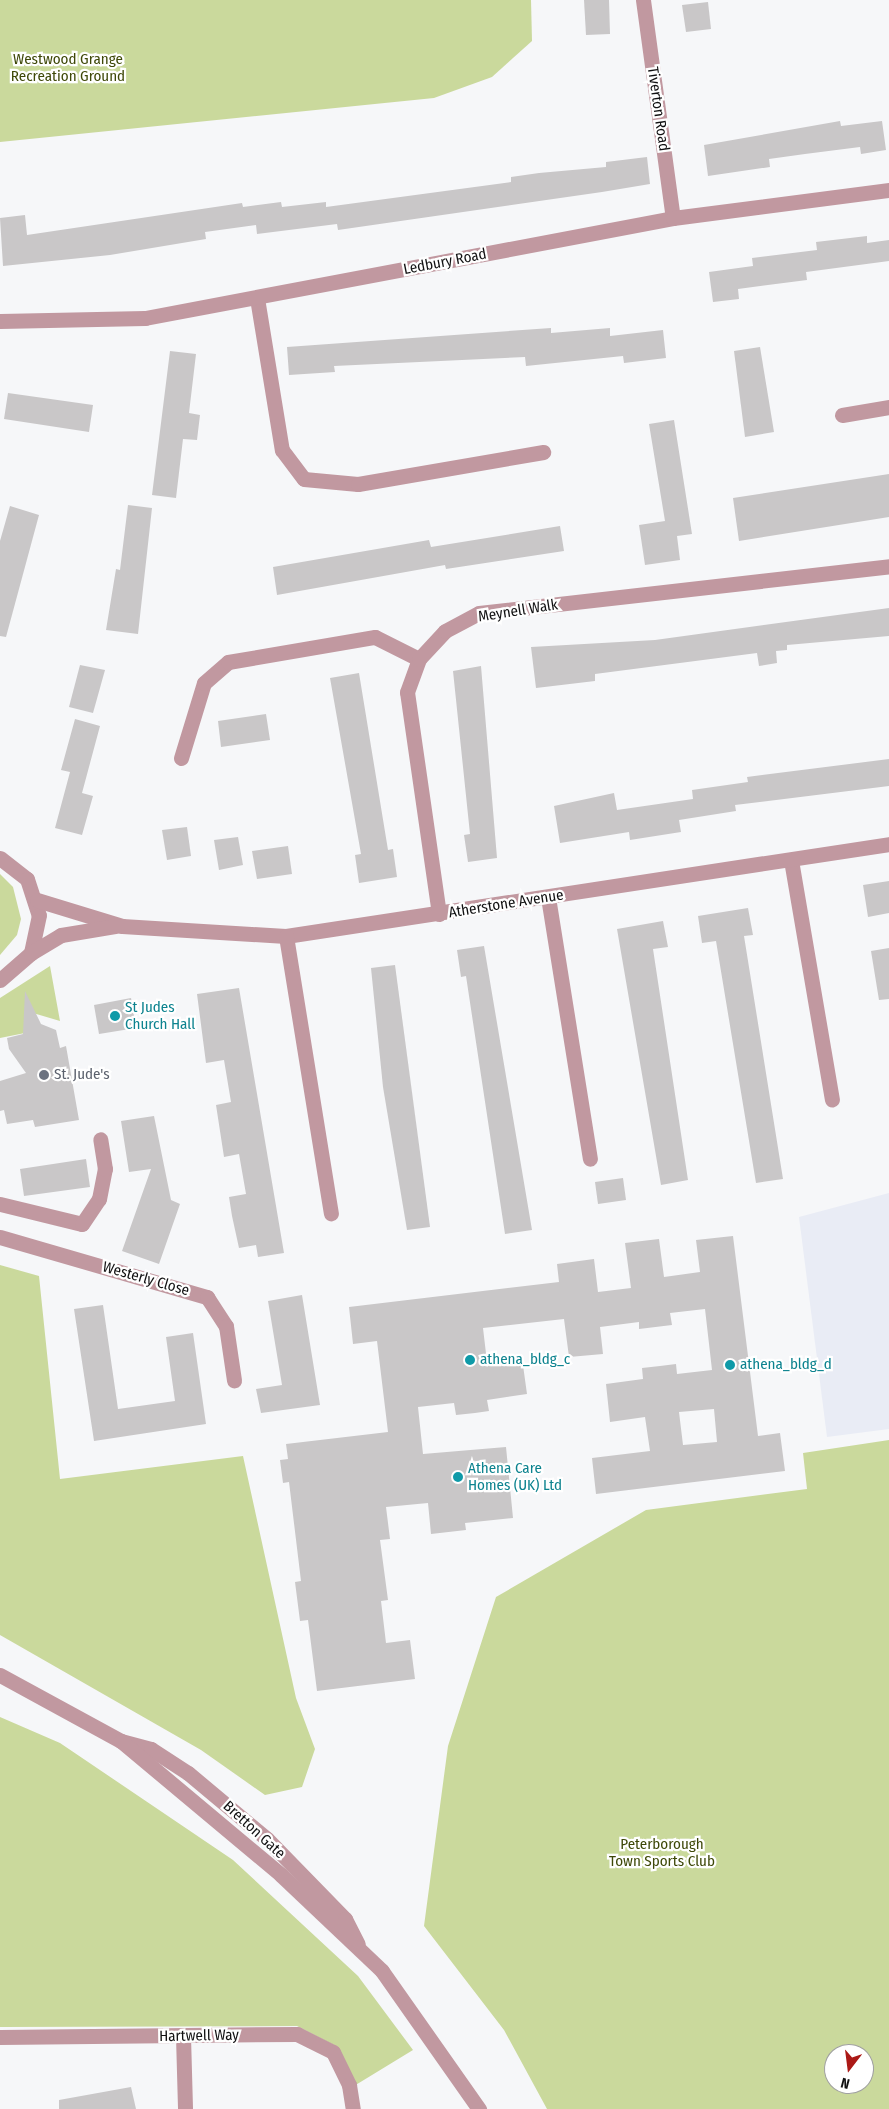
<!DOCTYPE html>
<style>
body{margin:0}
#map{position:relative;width:889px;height:2109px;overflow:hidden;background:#f6f7f9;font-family:"Fira Sans Condensed",sans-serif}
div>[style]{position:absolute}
.built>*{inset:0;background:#e9ecf5}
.green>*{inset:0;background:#cad99c}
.building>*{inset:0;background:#c9c7c8}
.minor>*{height:15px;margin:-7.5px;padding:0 7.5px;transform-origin:7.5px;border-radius:7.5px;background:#c198a0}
.dots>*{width:14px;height:14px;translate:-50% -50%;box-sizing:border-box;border:2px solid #fff;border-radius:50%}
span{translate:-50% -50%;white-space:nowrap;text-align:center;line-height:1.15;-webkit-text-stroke:4.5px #fff;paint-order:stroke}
.park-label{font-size:15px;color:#3e4808}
.street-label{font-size:15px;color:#111112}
.culture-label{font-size:15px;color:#0d838f}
.left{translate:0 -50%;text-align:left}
.worship-label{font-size:15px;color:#5b616d}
.north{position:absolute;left:824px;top:2044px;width:50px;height:50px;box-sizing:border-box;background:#fff;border:1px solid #a0a0a0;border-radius:50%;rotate:195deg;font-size:14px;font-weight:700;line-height:20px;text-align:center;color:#111112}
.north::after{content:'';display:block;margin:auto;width:18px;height:22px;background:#ab1916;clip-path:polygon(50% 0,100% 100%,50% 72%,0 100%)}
</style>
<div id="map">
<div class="built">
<i style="clip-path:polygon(889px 1193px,889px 1429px,827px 1437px,799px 1217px)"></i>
</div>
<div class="green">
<i style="clip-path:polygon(0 0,531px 0,532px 41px,492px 77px,434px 98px,0 142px)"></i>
<i style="clip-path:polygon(0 874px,13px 887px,21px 919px,17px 935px,0 955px)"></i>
<i style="clip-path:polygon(50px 966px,60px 1021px,33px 1013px,24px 1018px,25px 1033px,0 1038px,0 998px)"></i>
<i style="clip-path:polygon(0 1265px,39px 1276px,60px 1479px,243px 1456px,296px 1698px,315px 1749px,302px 1787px,265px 1795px,201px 1750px,0 1635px)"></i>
<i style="clip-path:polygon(evenodd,889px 1440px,889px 2109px,547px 2109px,504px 2030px,424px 1926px,448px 1746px,496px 1597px,646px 1510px,807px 1489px,803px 1453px,889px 1440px,834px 2054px,864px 2054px,864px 2084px,834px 2084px,834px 2054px)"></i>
<i style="clip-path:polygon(0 1717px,60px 1743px,233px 1860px,358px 1976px,413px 2050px,354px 2086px,338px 2047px,297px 2026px,0 2027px)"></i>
</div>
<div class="building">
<i style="clip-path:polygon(584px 0,609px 0,610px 34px,586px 35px)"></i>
<i style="clip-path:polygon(708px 2px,711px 29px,686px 32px,682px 5px)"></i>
<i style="clip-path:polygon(840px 121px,841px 126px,882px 121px,886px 150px,861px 154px,860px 147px,805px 154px,769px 159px,770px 167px,708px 176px,704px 145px)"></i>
<i style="clip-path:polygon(647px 157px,650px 184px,602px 192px,338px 230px,337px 224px,257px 234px,256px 225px,205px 232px,206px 239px,110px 255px,3px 266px,0 218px,25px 215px,27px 235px,242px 203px,243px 207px,281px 202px,282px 207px,326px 202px,326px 207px,511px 182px,511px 177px,539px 173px,606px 167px,606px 162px)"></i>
<i style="clip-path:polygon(867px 236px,867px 243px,889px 240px,889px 261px,806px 272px,807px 280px,738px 289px,739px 299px,713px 302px,709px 272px,753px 266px,752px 258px,817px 250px,816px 242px)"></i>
<i style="clip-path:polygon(551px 328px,551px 333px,610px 328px,610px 336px,663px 330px,666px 358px,624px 363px,623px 356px,526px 366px,525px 357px,334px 366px,335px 372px,289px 375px,287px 347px)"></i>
<i style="clip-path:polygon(760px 347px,774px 432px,745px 437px,734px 351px)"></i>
<i style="clip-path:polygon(170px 351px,196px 354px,189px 413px,200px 415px,197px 440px,183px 439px,176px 498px,152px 495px)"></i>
<i style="clip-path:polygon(8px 393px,93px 405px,89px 432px,4px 419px)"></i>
<i style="clip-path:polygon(674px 420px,692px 534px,677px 536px,680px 560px,645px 565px,639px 525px,665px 521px,649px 424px)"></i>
<i style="clip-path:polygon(889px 474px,889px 517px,739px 541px,733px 498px)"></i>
<i style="clip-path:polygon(128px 505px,152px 508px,138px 634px,106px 630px,116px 569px,120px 570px)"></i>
<i style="clip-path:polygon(10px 506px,39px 515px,6px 637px,0 636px,0 541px)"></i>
<i style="clip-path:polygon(560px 526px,564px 551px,446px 569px,445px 565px,277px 595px,273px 567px,429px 540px,431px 547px)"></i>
<i style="clip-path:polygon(889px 608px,889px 636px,787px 645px,787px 650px,776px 651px,777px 663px,759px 666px,757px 653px,595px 674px,595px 681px,536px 688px,531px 647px,655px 640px)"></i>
<i style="clip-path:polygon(80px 665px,105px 670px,93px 713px,69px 707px)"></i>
<i style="clip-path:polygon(481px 666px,497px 858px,468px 862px,464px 835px,470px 834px,453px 671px)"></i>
<i style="clip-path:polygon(359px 673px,388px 850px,393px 849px,397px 877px,359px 883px,355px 855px,361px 854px,330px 678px)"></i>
<i style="clip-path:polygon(266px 714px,270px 740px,221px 747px,218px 721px)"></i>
<i style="clip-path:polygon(75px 719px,100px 726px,82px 793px,93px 796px,82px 835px,55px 828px,70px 772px,61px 770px)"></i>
<i style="clip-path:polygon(889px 759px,889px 786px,735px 805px,736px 811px,679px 820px,681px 832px,630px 840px,629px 832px,560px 843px,554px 806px,614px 793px,617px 810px,693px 799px,692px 790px,748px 782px,747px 777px)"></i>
<i style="clip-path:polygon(187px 827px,191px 856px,167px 860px,162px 830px)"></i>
<i style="clip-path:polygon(238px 837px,243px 865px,219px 870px,214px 840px)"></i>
<i style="clip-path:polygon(288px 846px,292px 874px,257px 879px,252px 851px)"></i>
<i style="clip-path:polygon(889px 881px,889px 913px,868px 917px,863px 885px)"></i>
<i style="clip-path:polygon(748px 908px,753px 935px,744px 936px,783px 1179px,756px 1183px,716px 941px,702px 943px,698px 916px)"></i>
<i style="clip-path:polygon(663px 921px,668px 947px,653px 949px,688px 1180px,661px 1185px,617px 929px)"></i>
<i style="clip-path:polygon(484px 946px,532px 1230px,505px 1234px,466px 976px,461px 977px,457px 950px)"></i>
<i style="clip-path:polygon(889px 948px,889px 999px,879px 1000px,871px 951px)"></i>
<i style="clip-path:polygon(395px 965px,430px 1227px,407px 1230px,383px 1087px,371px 968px)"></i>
<i style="clip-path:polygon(239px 988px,284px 1253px,258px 1257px,256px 1245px,239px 1248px,232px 1216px,229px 1197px,246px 1194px,239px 1154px,224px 1157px,216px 1105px,231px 1102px,224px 1060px,206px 1063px,197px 994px)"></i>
<i style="clip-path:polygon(25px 991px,41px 1024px,56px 1030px,60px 1048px,66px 1046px,79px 1120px,35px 1127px,33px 1120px,7px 1124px,4px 1110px,0 1111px,0 1081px,26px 1073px,9px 1049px,7px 1038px,23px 1034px)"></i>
<i style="clip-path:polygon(131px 998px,136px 1028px,99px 1034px,94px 1005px)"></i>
<i style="clip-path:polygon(154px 1116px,171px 1200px,180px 1204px,159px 1264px,122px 1251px,151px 1169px,129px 1172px,121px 1121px)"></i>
<i style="clip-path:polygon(86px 1159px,90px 1187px,24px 1196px,20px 1169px)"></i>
<i style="clip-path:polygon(623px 1178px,626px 1200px,598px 1204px,595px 1182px)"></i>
<i style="clip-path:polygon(evenodd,733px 1236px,758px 1436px,780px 1433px,785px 1471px,596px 1494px,592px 1458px,650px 1451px,645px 1417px,610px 1422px,606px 1384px,643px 1379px,642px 1368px,660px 1366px,676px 1364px,677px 1374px,712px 1370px,705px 1309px,670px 1313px,672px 1325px,639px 1329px,639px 1322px,600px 1327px,603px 1354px,569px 1357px,564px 1319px,483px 1328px,487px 1362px,522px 1358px,527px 1394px,487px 1400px,489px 1411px,475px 1413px,456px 1415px,454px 1403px,418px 1407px,423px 1454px,506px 1447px,513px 1518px,465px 1523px,466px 1530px,431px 1534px,428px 1503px,386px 1507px,390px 1539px,380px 1540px,388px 1600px,381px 1601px,386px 1643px,410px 1640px,415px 1679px,317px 1691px,308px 1620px,300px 1621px,295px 1582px,301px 1581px,289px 1482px,283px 1483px,280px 1460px,288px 1459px,286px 1444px,388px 1432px,377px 1341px,353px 1344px,349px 1307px,559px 1282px,557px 1264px,594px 1259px,598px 1292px,631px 1288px,625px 1243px,659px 1239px,664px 1277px,700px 1272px,696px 1240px,733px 1236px,714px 1409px,717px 1442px,683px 1445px,679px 1412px,714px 1409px)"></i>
<i style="clip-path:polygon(302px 1295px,320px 1405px,261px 1413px,256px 1389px,282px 1385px,268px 1301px)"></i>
<i style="clip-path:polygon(103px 1305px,118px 1409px,175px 1401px,166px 1337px,193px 1333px,206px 1424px,94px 1441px,74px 1309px)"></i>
<i style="clip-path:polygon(131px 2087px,136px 2109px,59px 2109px,59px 2100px)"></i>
</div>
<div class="minor">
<i style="left:643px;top:0;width:220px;rotate:82.2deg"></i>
<i style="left:257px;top:298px;width:154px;rotate:80.7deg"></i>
<i style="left:282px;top:450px;width:36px;rotate:53deg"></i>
<i style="left:304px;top:479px;width:54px;rotate:5.3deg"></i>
<i style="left:358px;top:484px;width:188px;rotate:-9.8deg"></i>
<i style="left:0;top:321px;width:145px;rotate:-1.2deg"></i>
<i style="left:145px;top:318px;width:537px;rotate:-10.72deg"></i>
<i style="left:673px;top:218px;width:218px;rotate:-7.4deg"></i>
<i style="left:842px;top:415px;width:48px;rotate:-9.7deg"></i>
<i style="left:181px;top:758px;width:78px;rotate:-73deg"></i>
<i style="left:204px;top:683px;width:32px;rotate:-41deg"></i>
<i style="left:228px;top:662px;width:149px;rotate:-9.7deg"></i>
<i style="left:375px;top:637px;width:49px;rotate:26.6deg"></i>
<i style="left:0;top:858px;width:34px;rotate:38deg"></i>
<i style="left:27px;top:879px;width:38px;rotate:72deg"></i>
<i style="left:39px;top:915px;width:39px;rotate:102deg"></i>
<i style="left:31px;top:953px;width:41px;rotate:138.9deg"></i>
<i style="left:791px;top:860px;width:243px;rotate:80.3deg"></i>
<i style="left:548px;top:897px;width:265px;rotate:80.9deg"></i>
<i style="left:37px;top:900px;width:89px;rotate:17deg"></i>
<i style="left:122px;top:926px;width:164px;rotate:3.5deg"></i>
<i style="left:286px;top:936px;width:610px;rotate:-8.67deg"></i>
<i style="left:439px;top:914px;width:224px;rotate:-98.2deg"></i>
<i style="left:407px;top:692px;width:35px;rotate:-70deg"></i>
<i style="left:419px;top:659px;width:38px;rotate:-47deg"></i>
<i style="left:445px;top:631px;width:38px;rotate:-28deg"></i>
<i style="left:479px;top:613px;width:413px;rotate:-6.5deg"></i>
<i style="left:286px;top:936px;width:281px;rotate:80.8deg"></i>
<i style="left:31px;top:953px;width:35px;rotate:-31deg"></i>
<i style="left:61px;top:935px;width:56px;rotate:-9.3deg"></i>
<i style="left:0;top:1204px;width:84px;rotate:13.7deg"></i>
<i style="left:82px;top:1224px;width:30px;rotate:-56deg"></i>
<i style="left:99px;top:1199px;width:31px;rotate:-79deg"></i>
<i style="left:105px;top:1169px;width:30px;rotate:-99deg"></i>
<i style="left:0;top:1237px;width:216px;rotate:16.2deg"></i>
<i style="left:207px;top:1297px;width:35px;rotate:57deg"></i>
<i style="left:226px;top:1326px;width:55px;rotate:81.6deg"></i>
<i style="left:0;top:1675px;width:138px;rotate:28.6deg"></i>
<i style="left:121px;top:1741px;width:31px;rotate:15deg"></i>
<i style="left:151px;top:1749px;width:44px;rotate:33deg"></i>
<i style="left:188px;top:1773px;width:103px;rotate:39.9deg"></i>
<i style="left:267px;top:1839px;width:112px;rotate:45.7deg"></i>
<i style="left:345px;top:1919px;width:28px;rotate:63deg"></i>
<i style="left:121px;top:1741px;width:209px;rotate:39.9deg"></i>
<i style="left:281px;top:1875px;width:139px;rotate:43.5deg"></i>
<i style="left:382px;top:1971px;width:169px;rotate:54.9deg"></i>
<i style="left:183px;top:2036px;width:73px;rotate:88.4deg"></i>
<i style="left:0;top:2037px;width:297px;rotate:-0.6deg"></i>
<i style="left:297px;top:2034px;width:40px;rotate:26.6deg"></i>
<i style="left:333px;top:2052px;width:37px;rotate:64deg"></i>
<i style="left:349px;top:2085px;width:24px;rotate:81deg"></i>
</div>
<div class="dots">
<i style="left:115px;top:1016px;background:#0f9aa8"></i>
<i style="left:44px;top:1075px;background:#6b7280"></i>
<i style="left:470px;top:1360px;background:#0f9aa8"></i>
<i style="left:730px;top:1365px;background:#0f9aa8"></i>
<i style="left:458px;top:1477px;background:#0f9aa8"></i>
</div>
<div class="park-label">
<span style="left:68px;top:68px">Westwood Grange<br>Recreation Ground</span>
<span style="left:662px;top:1853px">Peterborough<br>Town Sports Club</span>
</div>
<div class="street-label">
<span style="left:658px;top:109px;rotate:82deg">Tiverton Road</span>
<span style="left:445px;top:262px;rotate:-11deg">Ledbury Road</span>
<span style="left:518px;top:611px;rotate:-9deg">Meynell Walk</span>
<span style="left:506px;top:904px;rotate:-9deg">Atherstone Avenue</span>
<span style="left:146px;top:1279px;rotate:16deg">Westerly Close</span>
<span style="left:254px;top:1830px;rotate:42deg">Bretton Gate</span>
<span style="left:199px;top:2036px;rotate:-1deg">Hartwell Way</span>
</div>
<div class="culture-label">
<span class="left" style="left:125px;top:1016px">St Judes<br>Church Hall</span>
<span class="left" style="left:480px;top:1360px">athena_bldg_c</span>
<span class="left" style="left:740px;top:1365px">athena_bldg_d</span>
<span class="left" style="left:468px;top:1477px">Athena Care<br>Homes (UK) Ltd</span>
</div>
<div class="worship-label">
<span class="left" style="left:54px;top:1075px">St. Jude's</span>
</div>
<div class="north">N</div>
</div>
